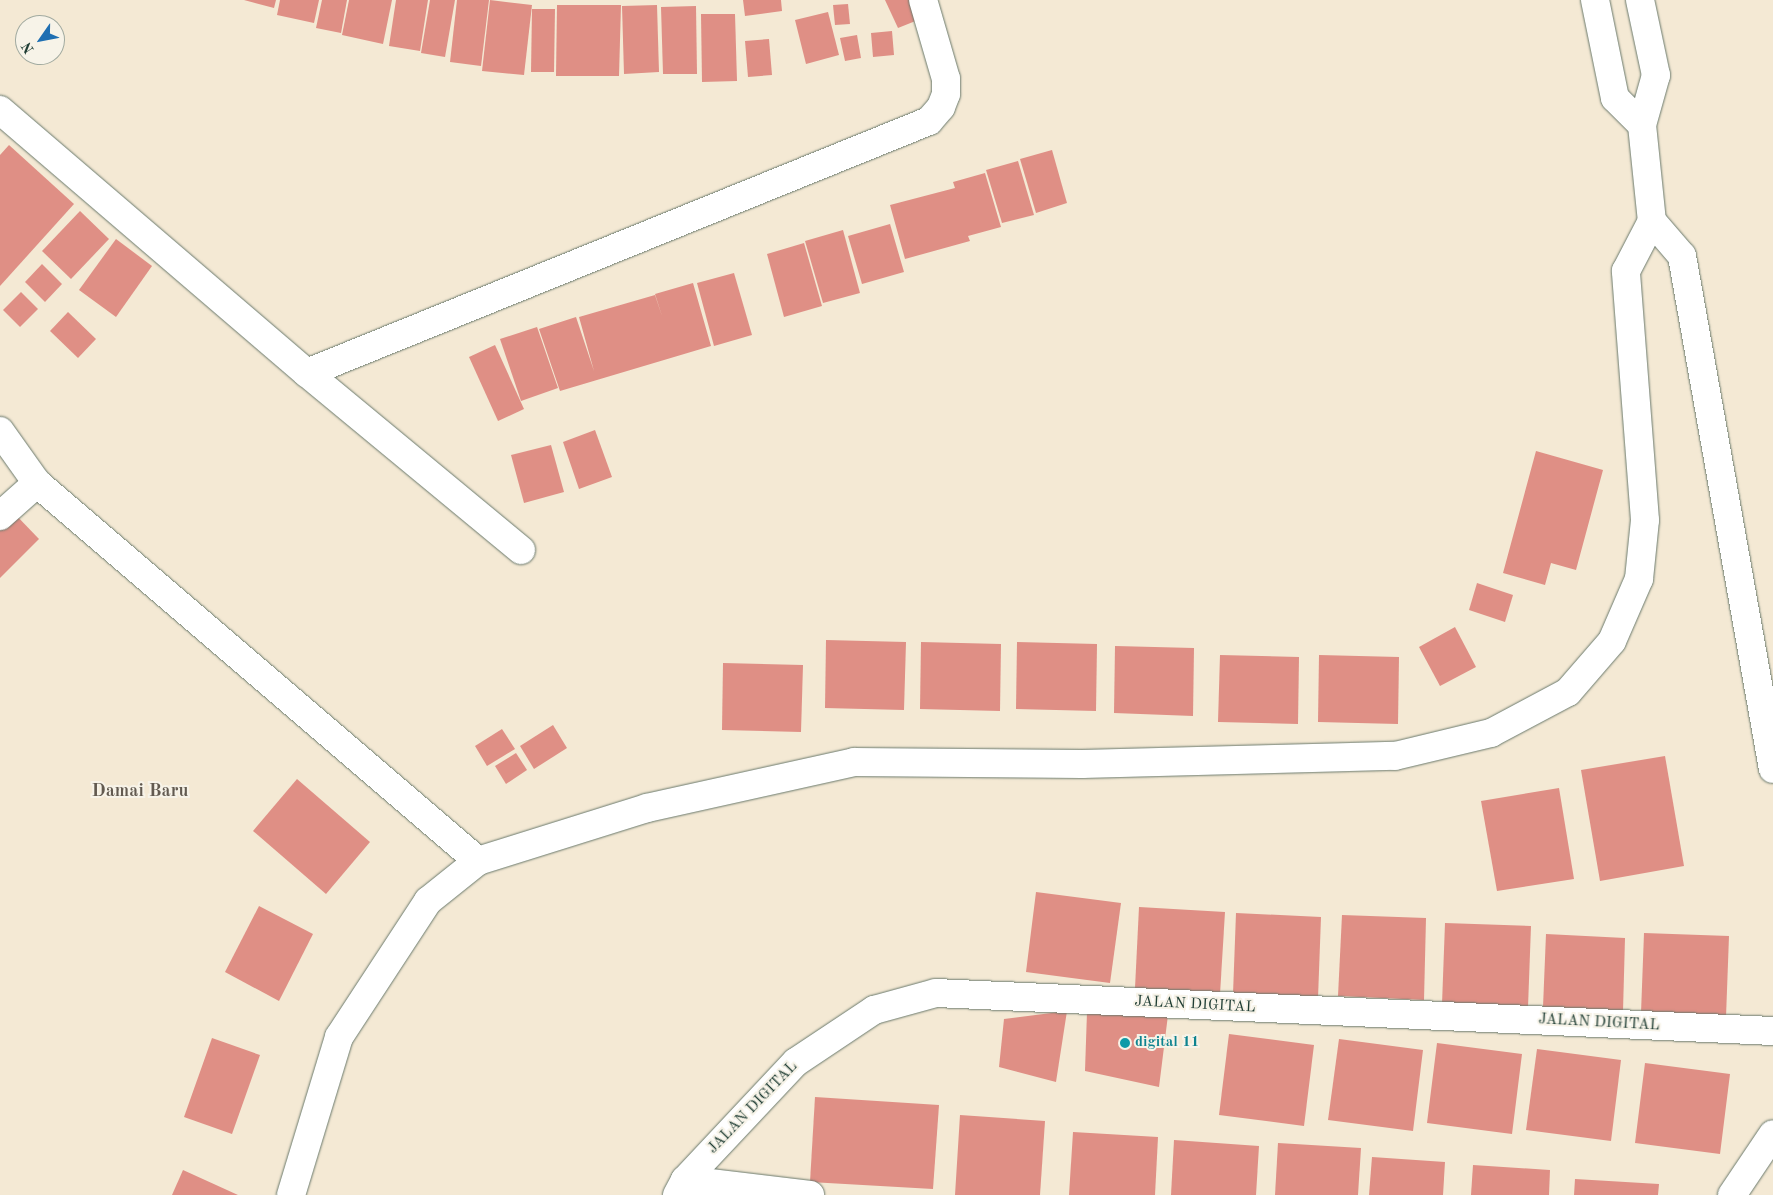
<!DOCTYPE html>
<style>
body{margin:0}
#map{position:relative;width:1773px;height:1195px;overflow:hidden;background:#f4e9d4;font-family:"Old Standard TT",serif}
div>[style]{position:absolute}
.building>*{inset:0;background:#df8f85}
.roads{filter:drop-shadow(0 0 1px #6a796c) drop-shadow(0 0 1px #6a796c)}
.minor>*{height:28px;margin:-14px;padding:0 14px;transform-origin:14px;border-radius:14px;background:#fff}
.dots>*{width:14px;height:14px;translate:-50% -50%;box-sizing:border-box;border:2px solid #f7f3e8;border-radius:50%}
span{translate:-50% -50%;white-space:nowrap;text-align:center;line-height:1.15;-webkit-text-stroke:4px #f7f3e8;paint-order:stroke}
.street-label{font-size:15px;color:#1f3d34}
.culture-label{font-size:15px;color:#0d838f;font-weight:700}
.left{translate:0 -50%;text-align:left}
.quarter-label{font-size:18px;color:#625a50;font-weight:700}
.north{position:absolute;left:15px;top:15px;width:50px;height:50px;box-sizing:border-box;background:#f7f3e8;border:1px solid #a1aaa0;border-radius:50%;rotate:237deg;font-size:14px;font-weight:700;line-height:20px;text-align:center;color:#1f3d34}
.north::after{content:'';display:block;margin:auto;width:18px;height:22px;background:#1f6fb2;clip-path:polygon(50% 0,100% 100%,50% 72%,0 100%)}
</style>
<div id="map">
<div class="building">
<i style="clip-path:polygon(244px 0,276px 0,274px 8px)"></i>
<i style="clip-path:polygon(280px 0,319px 0,314px 23px,277px 15px)"></i>
<i style="clip-path:polygon(322px 0,347px 0,341px 33px,316px 28px)"></i>
<i style="clip-path:polygon(349px 0,392px 0,383px 44px,342px 35px)"></i>
<i style="clip-path:polygon(396px 0,428px 0,420px 51px,389px 46px)"></i>
<i style="clip-path:polygon(430px 0,455px 0,445px 57px,421px 53px)"></i>
<i style="clip-path:polygon(457px 0,489px 0,481px 66px,450px 62px)"></i>
<i style="clip-path:polygon(490px 0,532px 5px,524px 75px,482px 71px)"></i>
<i style="clip-path:polygon(743px 0,781px 0,782px 11px,745px 16px)"></i>
<i style="clip-path:polygon(885px 0,909px 0,918px 20px,898px 28px)"></i>
<i style="clip-path:polygon(848px 4px,850px 24px,835px 25px,833px 5px)"></i>
<i style="clip-path:polygon(557px 5px,621px 5px,619px 76px,556px 76px)"></i>
<i style="clip-path:polygon(657px 5px,659px 72px,624px 74px,622px 6px)"></i>
<i style="clip-path:polygon(696px 6px,697px 74px,663px 74px,661px 7px)"></i>
<i style="clip-path:polygon(532px 9px,555px 9px,554px 72px,531px 72px)"></i>
<i style="clip-path:polygon(828px 12px,839px 55px,806px 64px,795px 20px)"></i>
<i style="clip-path:polygon(701px 14px,735px 14px,737px 81px,702px 82px)"></i>
<i style="clip-path:polygon(892px 31px,894px 55px,873px 57px,871px 33px)"></i>
<i style="clip-path:polygon(857px 35px,861px 58px,845px 61px,840px 38px)"></i>
<i style="clip-path:polygon(769px 39px,772px 75px,748px 77px,745px 41px)"></i>
<i style="clip-path:polygon(9px 145px,74px 204px,0 286px,0 155px)"></i>
<i style="clip-path:polygon(1052px 150px,1067px 203px,1036px 213px,1020px 159px)"></i>
<i style="clip-path:polygon(1018px 161px,1034px 215px,1002px 223px,986px 170px)"></i>
<i style="clip-path:polygon(985px 173px,1001px 227px,968px 236px,970px 241px,905px 259px,890px 205px,955px 188px,953px 182px)"></i>
<i style="clip-path:polygon(80px 211px,109px 239px,71px 279px,42px 251px)"></i>
<i style="clip-path:polygon(890px 224px,904px 272px,862px 284px,848px 236px)"></i>
<i style="clip-path:polygon(843px 230px,860px 293px,823px 303px,805px 241px)"></i>
<i style="clip-path:polygon(116px 239px,152px 266px,116px 317px,79px 290px)"></i>
<i style="clip-path:polygon(804px 243px,822px 306px,784px 317px,767px 254px)"></i>
<i style="clip-path:polygon(42px 264px,62px 284px,45px 302px,25px 282px)"></i>
<i style="clip-path:polygon(734px 273px,752px 335px,714px 346px,697px 283px)"></i>
<i style="clip-path:polygon(693px 283px,711px 346px,560px 391px,539px 329px,576px 317px,594px 371px,579px 317px,655px 295px,662px 316px,655px 294px)"></i>
<i style="clip-path:polygon(21px 292px,38px 309px,20px 327px,3px 310px)"></i>
<i style="clip-path:polygon(68px 312px,96px 339px,78px 358px,50px 331px)"></i>
<i style="clip-path:polygon(537px 327px,558px 388px,521px 401px,500px 339px)"></i>
<i style="clip-path:polygon(495px 345px,524px 409px,498px 421px,469px 357px)"></i>
<i style="clip-path:polygon(595px 430px,612px 477px,579px 489px,563px 442px)"></i>
<i style="clip-path:polygon(551px 445px,564px 492px,524px 503px,511px 455px)"></i>
<i style="clip-path:polygon(1536px 451px,1603px 470px,1576px 570px,1551px 563px,1545px 585px,1503px 573px)"></i>
<i style="clip-path:polygon(13px 512px,39px 539px,0 578px,0 525px)"></i>
<i style="clip-path:polygon(1477px 583px,1513px 595px,1505px 622px,1469px 610px)"></i>
<i style="clip-path:polygon(1455px 627px,1476px 667px,1440px 686px,1419px 647px)"></i>
<i style="clip-path:polygon(826px 640px,906px 642px,904px 710px,825px 708px)"></i>
<i style="clip-path:polygon(921px 642px,1001px 644px,1000px 711px,920px 709px)"></i>
<i style="clip-path:polygon(1017px 642px,1097px 644px,1096px 711px,1016px 709px)"></i>
<i style="clip-path:polygon(1115px 646px,1194px 648px,1193px 716px,1114px 713px)"></i>
<i style="clip-path:polygon(1220px 655px,1299px 657px,1298px 724px,1218px 722px)"></i>
<i style="clip-path:polygon(1319px 655px,1399px 657px,1398px 724px,1318px 722px)"></i>
<i style="clip-path:polygon(723px 663px,803px 665px,801px 732px,722px 730px)"></i>
<i style="clip-path:polygon(553px 725px,567px 748px,534px 769px,520px 746px)"></i>
<i style="clip-path:polygon(502px 729px,515px 749px,487px 766px,475px 746px)"></i>
<i style="clip-path:polygon(516px 753px,527px 770px,506px 784px,495px 766px)"></i>
<i style="clip-path:polygon(1665px 756px,1684px 866px,1600px 881px,1581px 770px)"></i>
<i style="clip-path:polygon(297px 779px,370px 842px,326px 894px,253px 831px)"></i>
<i style="clip-path:polygon(1559px 788px,1574px 879px,1497px 891px,1481px 801px)"></i>
<i style="clip-path:polygon(1036px 892px,1121px 903px,1110px 983px,1026px 972px)"></i>
<i style="clip-path:polygon(259px 906px,313px 934px,279px 1001px,225px 972px)"></i>
<i style="clip-path:polygon(1139px 907px,1225px 912px,1220px 994px,1135px 988px)"></i>
<i style="clip-path:polygon(1236px 913px,1321px 917px,1318px 998px,1233px 994px)"></i>
<i style="clip-path:polygon(1342px 915px,1426px 918px,1424px 1000px,1338px 996px)"></i>
<i style="clip-path:polygon(1445px 923px,1531px 926px,1528px 1007px,1442px 1004px)"></i>
<i style="clip-path:polygon(1644px 933px,1729px 936px,1726px 1017px,1641px 1013px)"></i>
<i style="clip-path:polygon(1546px 934px,1625px 938px,1623px 1011px,1543px 1007px)"></i>
<i style="clip-path:polygon(1067px 1011px,1056px 1082px,999px 1067px,1004px 1019px)"></i>
<i style="clip-path:polygon(1087px 1012px,1168px 1015px,1159px 1087px,1085px 1071px)"></i>
<i style="clip-path:polygon(1229px 1034px,1314px 1045px,1304px 1126px,1219px 1115px)"></i>
<i style="clip-path:polygon(212px 1038px,260px 1055px,232px 1134px,184px 1117px)"></i>
<i style="clip-path:polygon(1339px 1039px,1423px 1050px,1413px 1131px,1328px 1120px)"></i>
<i style="clip-path:polygon(1437px 1043px,1522px 1054px,1512px 1134px,1427px 1123px)"></i>
<i style="clip-path:polygon(1537px 1049px,1621px 1060px,1611px 1141px,1526px 1130px)"></i>
<i style="clip-path:polygon(1645px 1063px,1730px 1074px,1720px 1154px,1635px 1143px)"></i>
<i style="clip-path:polygon(815px 1097px,939px 1105px,933px 1189px,810px 1182px)"></i>
<i style="clip-path:polygon(960px 1115px,1045px 1121px,1040px 1195px,955px 1195px)"></i>
<i style="clip-path:polygon(1073px 1132px,1158px 1137px,1155px 1195px,1069px 1195px)"></i>
<i style="clip-path:polygon(1174px 1140px,1259px 1146px,1256px 1195px,1171px 1195px)"></i>
<i style="clip-path:polygon(1278px 1143px,1361px 1148px,1358px 1195px,1275px 1195px)"></i>
<i style="clip-path:polygon(1372px 1157px,1445px 1162px,1443px 1195px,1369px 1195px)"></i>
<i style="clip-path:polygon(1473px 1165px,1550px 1170px,1549px 1195px,1471px 1195px)"></i>
<i style="clip-path:polygon(183px 1170px,238px 1195px,172px 1195px)"></i>
<i style="clip-path:polygon(1575px 1179px,1659px 1184px,1658px 1195px,1574px 1195px)"></i>
</div>
<div class="roads">
<div class="minor">
<i style="left:1595px;top:0;width:100px;rotate:78.5deg"></i>
<i style="left:1615px;top:98px;width:38px;rotate:45deg"></i>
<i style="left:1640px;top:0;width:77px;rotate:78deg"></i>
<i style="left:1656px;top:75px;width:52px;rotate:105.6deg"></i>
<i style="left:1642px;top:125px;width:97px;rotate:84.1deg"></i>
<i style="left:1652px;top:221px;width:46px;rotate:49.4deg"></i>
<i style="left:1682px;top:256px;width:521px;rotate:79.94deg"></i>
<i style="left:0;top:110px;width:404px;rotate:40.6deg"></i>
<i style="left:0;top:431px;width:64px;rotate:54.6deg"></i>
<i style="left:37px;top:483px;width:581px;rotate:40.6deg"></i>
<i style="left:0;top:516px;width:50px;rotate:-41.7deg"></i>
<i style="left:521px;top:550px;width:278px;rotate:-140.4deg"></i>
<i style="left:307px;top:373px;width:671px;rotate:-22.06deg"></i>
<i style="left:929px;top:121px;width:18px;rotate:-49deg"></i>
<i style="left:941px;top:107px;width:14px;rotate:-69deg"></i>
<i style="left:946px;top:94px;width:15px;rotate:-90deg"></i>
<i style="left:946px;top:79px;width:82px;rotate:-106.2deg"></i>
<i style="left:685px;top:1180px;width:126px;rotate:6.8deg"></i>
<i style="left:291px;top:1195px;width:165px;rotate:-73.1deg"></i>
<i style="left:339px;top:1037px;width:163px;rotate:-56.8deg"></i>
<i style="left:428px;top:901px;width:64px;rotate:-38.7deg"></i>
<i style="left:478px;top:861px;width:177px;rotate:-17.4deg"></i>
<i style="left:647px;top:808px;width:212px;rotate:-12.5deg"></i>
<i style="left:854px;top:762px;width:228px;rotate:0.5deg"></i>
<i style="left:1082px;top:764px;width:313px;rotate:-1.5deg"></i>
<i style="left:1395px;top:756px;width:99px;rotate:-13.5deg"></i>
<i style="left:1491px;top:733px;width:87px;rotate:-28deg"></i>
<i style="left:1568px;top:692px;width:67px;rotate:-49.2deg"></i>
<i style="left:1612px;top:641px;width:68px;rotate:-66.5deg"></i>
<i style="left:1639px;top:579px;width:59px;rotate:-84.2deg"></i>
<i style="left:1645px;top:520px;width:250px;rotate:-94.4deg"></i>
<i style="left:1626px;top:271px;width:56px;rotate:-62.5deg"></i>
<i style="left:677px;top:1195px;width:17px;rotate:-62deg"></i>
<i style="left:685px;top:1180px;width:162px;rotate:-46.8deg"></i>
<i style="left:796px;top:1062px;width:94px;rotate:-33.7deg"></i>
<i style="left:874px;top:1010px;width:64px;rotate:-15.3deg"></i>
<i style="left:936px;top:993px;width:838px;rotate:2.6deg"></i>
<i style="left:1732px;top:1195px;width:73px;rotate:-56.1deg"></i>
</div>
</div>
<div class="dots">
<i style="left:1125px;top:1043px;background:#0f9aa8"></i>
</div>
<div class="street-label">
<span style="left:1195px;top:1005px;rotate:3deg">JALAN DIGITAL</span>
<span style="left:1599px;top:1023px;rotate:3deg">JALAN DIGITAL</span>
<span style="left:753px;top:1108px;rotate:-46deg">JALAN DIGITAL</span>
</div>
<div class="culture-label">
<span class="left" style="left:1135px;top:1043px">digital 11</span>
</div>
<div class="quarter-label">
<span style="left:140px;top:791px">Damai Baru</span>
</div>
<div class="north">N</div>
</div>
